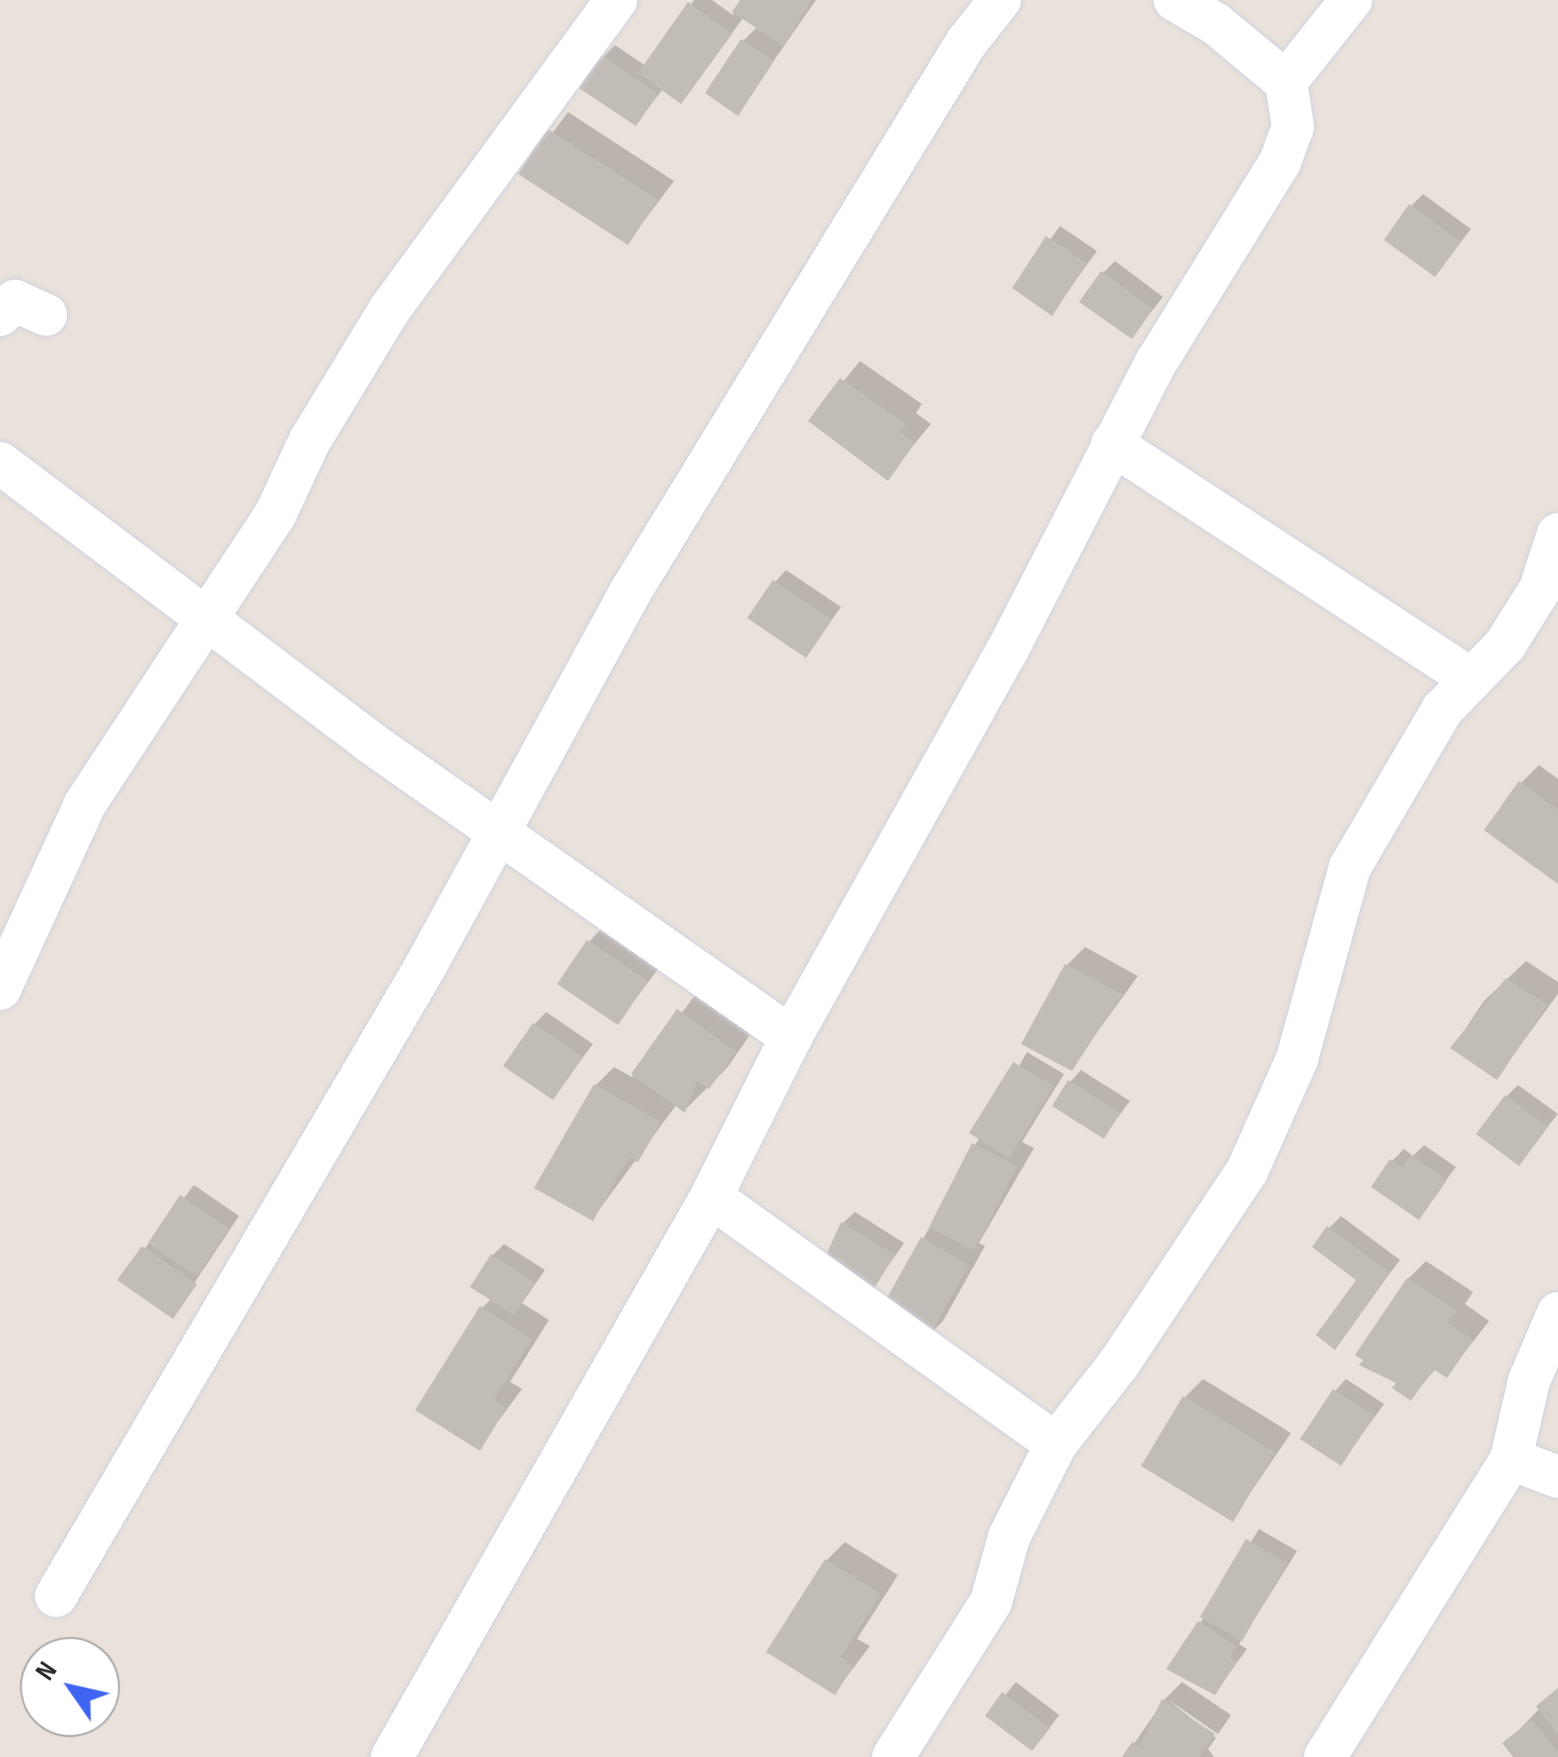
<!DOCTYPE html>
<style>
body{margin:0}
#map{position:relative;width:1558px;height:1757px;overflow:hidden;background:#eae2da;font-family:"Sofia Sans Condensed",sans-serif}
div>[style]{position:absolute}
.shadow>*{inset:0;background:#0003}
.building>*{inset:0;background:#c2bcb6}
.roads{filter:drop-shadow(0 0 2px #cfd3e0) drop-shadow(0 0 2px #cfd3e0)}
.minor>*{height:42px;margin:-21px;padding:0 21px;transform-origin:21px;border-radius:21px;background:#fff}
span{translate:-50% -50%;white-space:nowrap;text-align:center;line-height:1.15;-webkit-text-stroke:9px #fff;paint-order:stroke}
.north{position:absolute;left:20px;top:1637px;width:100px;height:100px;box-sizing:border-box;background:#fff;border:2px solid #a9a9a9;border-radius:50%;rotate:304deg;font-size:28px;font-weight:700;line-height:40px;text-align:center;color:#282828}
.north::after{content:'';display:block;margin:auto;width:35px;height:45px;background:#3f64f2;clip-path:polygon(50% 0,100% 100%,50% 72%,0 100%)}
</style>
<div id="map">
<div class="shadow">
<i style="clip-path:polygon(694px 0,712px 0,733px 15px,743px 0,816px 0,738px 112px,743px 41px,758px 26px,744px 17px,681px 101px,664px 88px,636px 123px,603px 57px,615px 45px,646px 66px)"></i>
<i style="clip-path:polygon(568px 112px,674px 181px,628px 242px,522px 174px)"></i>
<i style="clip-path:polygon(1423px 194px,1471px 229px,1435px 274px,1411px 206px)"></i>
<i style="clip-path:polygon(1060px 226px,1097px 251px,1052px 313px,1015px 288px)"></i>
<i style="clip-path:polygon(1115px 261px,1163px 297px,1132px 336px,1103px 273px)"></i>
<i style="clip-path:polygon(860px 361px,922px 404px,916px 413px,931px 424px,887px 477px,811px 421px)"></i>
<i style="clip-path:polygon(786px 570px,841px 607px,806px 655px,775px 582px)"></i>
<i style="clip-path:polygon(1539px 765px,1558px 779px,1558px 880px,1521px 783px)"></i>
<i style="clip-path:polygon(600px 930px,658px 969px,618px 1022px,589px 942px)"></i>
<i style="clip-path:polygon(1085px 947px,1138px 976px,1071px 1068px,1067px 965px)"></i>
<i style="clip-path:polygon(1526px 961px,1558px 982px,1558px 994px,1497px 1077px,1453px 1048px,1483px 1002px)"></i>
<i style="clip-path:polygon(697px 993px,752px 1032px,727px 1068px,685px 1110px,677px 1104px,593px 1218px,538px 1187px,596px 1085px,614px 1067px,632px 1077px)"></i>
<i style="clip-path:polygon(546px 1012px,593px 1044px,553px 1097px,535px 1024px)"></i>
<i style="clip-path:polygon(1027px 1052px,1064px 1074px,1022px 1142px,1034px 1148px,979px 1243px,985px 1246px,943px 1321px,925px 1339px,923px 1239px)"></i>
<i style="clip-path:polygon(1081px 1070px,1130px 1101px,1104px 1136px,1070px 1082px)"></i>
<i style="clip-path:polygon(1518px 1085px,1558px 1114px,1519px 1162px,1507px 1096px)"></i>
<i style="clip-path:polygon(1424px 1145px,1456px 1167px,1418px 1217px,1392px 1161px,1404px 1149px,1413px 1156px)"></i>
<i style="clip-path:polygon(194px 1185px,239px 1216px,173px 1315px,121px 1279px)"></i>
<i style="clip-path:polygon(855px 1212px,904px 1243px,868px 1295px,843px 1223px)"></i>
<i style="clip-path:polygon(1341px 1216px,1400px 1260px,1334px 1346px,1360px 1279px,1329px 1228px)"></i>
<i style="clip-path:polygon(504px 1244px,545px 1270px,522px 1303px,549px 1320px,510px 1382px,522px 1389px,479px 1447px,482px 1308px,492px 1298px,492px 1256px)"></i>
<i style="clip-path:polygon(1426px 1261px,1473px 1292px,1465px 1304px,1489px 1321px,1447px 1375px,1436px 1368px,1411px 1398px,1400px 1382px,1408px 1279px)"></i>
<i style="clip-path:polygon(1203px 1379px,1291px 1433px,1233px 1518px,1185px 1397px)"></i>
<i style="clip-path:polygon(1346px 1379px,1384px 1404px,1341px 1463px,1335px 1391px)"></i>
<i style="clip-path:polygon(1259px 1529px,1297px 1551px,1239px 1644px,1247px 1649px,1215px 1692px,1200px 1623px)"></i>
<i style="clip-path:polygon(845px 1542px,898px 1575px,857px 1639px,870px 1646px,835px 1692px,827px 1560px)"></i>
<i style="clip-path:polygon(1016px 1682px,1059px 1715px,1043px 1737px,988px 1716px)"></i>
<i style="clip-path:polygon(1182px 1682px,1231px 1715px,1218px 1734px,1167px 1699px,1216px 1738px,1208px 1749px,1214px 1757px,1125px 1757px,1164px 1700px)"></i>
<i style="clip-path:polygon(1558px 1689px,1558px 1757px,1516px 1757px,1517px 1732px)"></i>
</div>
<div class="building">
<i style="clip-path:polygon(740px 0,812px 0,783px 46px,732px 12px)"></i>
<i style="clip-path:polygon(688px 2px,732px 34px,681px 104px,638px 73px)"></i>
<i style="clip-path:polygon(741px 39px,774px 61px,738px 116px,705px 93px)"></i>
<i style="clip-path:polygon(601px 55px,658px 94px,636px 126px,579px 88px)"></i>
<i style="clip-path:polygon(548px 129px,658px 200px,628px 245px,518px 174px)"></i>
<i style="clip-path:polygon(1409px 204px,1461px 242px,1435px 277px,1384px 240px)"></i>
<i style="clip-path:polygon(1046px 236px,1087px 263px,1052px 316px,1012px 288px)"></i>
<i style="clip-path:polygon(1101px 271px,1153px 309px,1132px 339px,1079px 302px)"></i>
<i style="clip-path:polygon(840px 378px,906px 424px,900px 432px,915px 443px,888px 481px,808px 421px)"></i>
<i style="clip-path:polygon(773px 580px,832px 620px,806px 658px,747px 618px)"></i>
<i style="clip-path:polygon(1519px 781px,1558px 810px,1558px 884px,1484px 830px)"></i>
<i style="clip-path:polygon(587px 940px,648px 981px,618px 1025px,557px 984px)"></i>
<i style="clip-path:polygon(1065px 964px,1122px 994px,1072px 1071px,1021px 1044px)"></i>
<i style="clip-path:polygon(1506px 978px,1547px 1005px,1497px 1080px,1450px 1048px)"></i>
<i style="clip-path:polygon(677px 1009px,736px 1052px,709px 1089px,697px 1081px,685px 1113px,631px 1074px)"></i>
<i style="clip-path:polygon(533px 1023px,583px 1057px,553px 1100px,503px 1066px)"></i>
<i style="clip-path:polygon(1013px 1062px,1054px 1086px,1009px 1158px,969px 1133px)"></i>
<i style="clip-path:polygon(1068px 1080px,1120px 1113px,1104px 1139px,1052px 1106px)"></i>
<i style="clip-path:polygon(594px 1084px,661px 1122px,638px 1162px,629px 1158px,593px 1221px,534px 1188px)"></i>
<i style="clip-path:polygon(1505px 1095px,1548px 1127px,1519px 1166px,1476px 1134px)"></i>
<i style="clip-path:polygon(972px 1143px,1017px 1166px,974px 1251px,929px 1227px)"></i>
<i style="clip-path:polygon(1411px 1155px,1447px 1180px,1419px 1220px,1371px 1187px,1390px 1159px,1402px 1167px)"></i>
<i style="clip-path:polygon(180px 1195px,229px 1229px,197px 1276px,148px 1243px)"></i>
<i style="clip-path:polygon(841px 1222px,895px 1255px,868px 1298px,820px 1269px)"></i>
<i style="clip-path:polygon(1327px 1226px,1390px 1273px,1335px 1350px,1316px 1335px,1356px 1280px,1312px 1247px)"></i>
<i style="clip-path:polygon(921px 1237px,969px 1265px,926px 1342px,882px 1307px)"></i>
<i style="clip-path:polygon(142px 1246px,197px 1284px,173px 1319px,117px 1280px)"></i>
<i style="clip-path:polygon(491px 1254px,535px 1283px,514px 1315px,470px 1287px)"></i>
<i style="clip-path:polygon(1407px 1278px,1457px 1311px,1448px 1323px,1473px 1340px,1447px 1378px,1433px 1369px,1411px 1401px,1392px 1388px,1396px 1383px,1359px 1365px,1363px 1360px,1355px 1355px)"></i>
<i style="clip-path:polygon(480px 1306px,532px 1339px,494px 1400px,506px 1408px,480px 1451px,415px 1410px)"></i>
<i style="clip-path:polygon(1333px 1389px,1374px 1416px,1341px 1466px,1300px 1439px)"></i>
<i style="clip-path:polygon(1183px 1396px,1275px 1452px,1233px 1522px,1141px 1466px)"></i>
<i style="clip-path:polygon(1246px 1539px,1287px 1563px,1242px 1641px,1200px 1617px)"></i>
<i style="clip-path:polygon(825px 1559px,881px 1594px,841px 1657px,854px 1665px,835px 1695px,766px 1652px)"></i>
<i style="clip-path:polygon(1198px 1621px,1236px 1646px,1230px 1657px,1237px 1662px,1215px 1695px,1166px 1669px)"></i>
<i style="clip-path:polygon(1558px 1688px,1558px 1735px,1536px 1706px)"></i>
<i style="clip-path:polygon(1002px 1692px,1050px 1728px,1032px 1751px,985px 1716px)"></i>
<i style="clip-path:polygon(1162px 1699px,1215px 1734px,1199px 1757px,1122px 1757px,1132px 1742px,1139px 1747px)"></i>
<i style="clip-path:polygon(1532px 1720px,1558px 1752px,1558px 1757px,1513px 1757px,1502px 1743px)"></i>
</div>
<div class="roads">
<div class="minor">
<i style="left:1286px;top:82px;width:105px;rotate:-51.6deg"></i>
<i style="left:0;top:315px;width:21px;rotate:-43deg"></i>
<i style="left:15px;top:301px;width:34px;rotate:24deg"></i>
<i style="left:1112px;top:444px;width:425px;rotate:33.2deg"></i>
<i style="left:0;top:463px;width:465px;rotate:37deg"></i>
<i style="left:371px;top:743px;width:513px;rotate:34.99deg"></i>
<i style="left:0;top:989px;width:204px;rotate:-65.3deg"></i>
<i style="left:85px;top:804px;width:346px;rotate:-56.7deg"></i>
<i style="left:275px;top:515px;width:81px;rotate:-65deg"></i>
<i style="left:309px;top:442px;width:156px;rotate:-58.7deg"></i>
<i style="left:390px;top:309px;width:383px;rotate:-53.8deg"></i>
<i style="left:711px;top:1197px;width:424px;rotate:35.6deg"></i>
<i style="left:1511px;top:1459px;width:50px;rotate:21deg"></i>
<i style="left:56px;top:1596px;width:729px;rotate:-59.6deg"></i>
<i style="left:425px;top:967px;width:425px;rotate:-61.3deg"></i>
<i style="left:629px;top:594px;width:646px;rotate:-58.55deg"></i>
<i style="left:966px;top:43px;width:55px;rotate:-51.7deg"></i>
<i style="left:392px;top:1757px;width:644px;rotate:-60.33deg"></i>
<i style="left:711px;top:1197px;width:179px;rotate:-63.4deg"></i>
<i style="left:791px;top:1037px;width:442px;rotate:-60.8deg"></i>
<i style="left:1007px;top:651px;width:326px;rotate:-62.7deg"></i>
<i style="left:1157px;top:361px;width:234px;rotate:-58.3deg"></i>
<i style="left:1280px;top:162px;width:37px;rotate:-70deg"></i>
<i style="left:1293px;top:127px;width:46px;rotate:-98.8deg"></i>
<i style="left:1286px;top:82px;width:91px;rotate:-140.4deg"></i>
<i style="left:1216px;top:24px;width:48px;rotate:-149.7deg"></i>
<i style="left:893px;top:1757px;width:183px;rotate:-57.7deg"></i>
<i style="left:991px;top:1602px;width:67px;rotate:-74.5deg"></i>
<i style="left:1009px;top:1537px;width:104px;rotate:-63.2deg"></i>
<i style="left:1056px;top:1444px;width:104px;rotate:-52deg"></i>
<i style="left:1120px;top:1362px;width:229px;rotate:-56.4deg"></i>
<i style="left:1247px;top:1171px;width:123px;rotate:-65.9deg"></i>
<i style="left:1297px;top:1059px;width:199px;rotate:-74.6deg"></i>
<i style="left:1350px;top:867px;width:182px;rotate:-59.6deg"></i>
<i style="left:1442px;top:710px;width:91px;rotate:-45.9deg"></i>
<i style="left:1505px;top:645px;width:66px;rotate:-58deg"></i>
<i style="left:1540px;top:589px;width:58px;rotate:-71.9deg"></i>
<i style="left:1325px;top:1757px;width:351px;rotate:-58deg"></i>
<i style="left:1511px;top:1459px;width:80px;rotate:-77deg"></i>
<i style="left:1529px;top:1381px;width:74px;rotate:-66.9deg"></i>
</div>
</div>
<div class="north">N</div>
</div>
